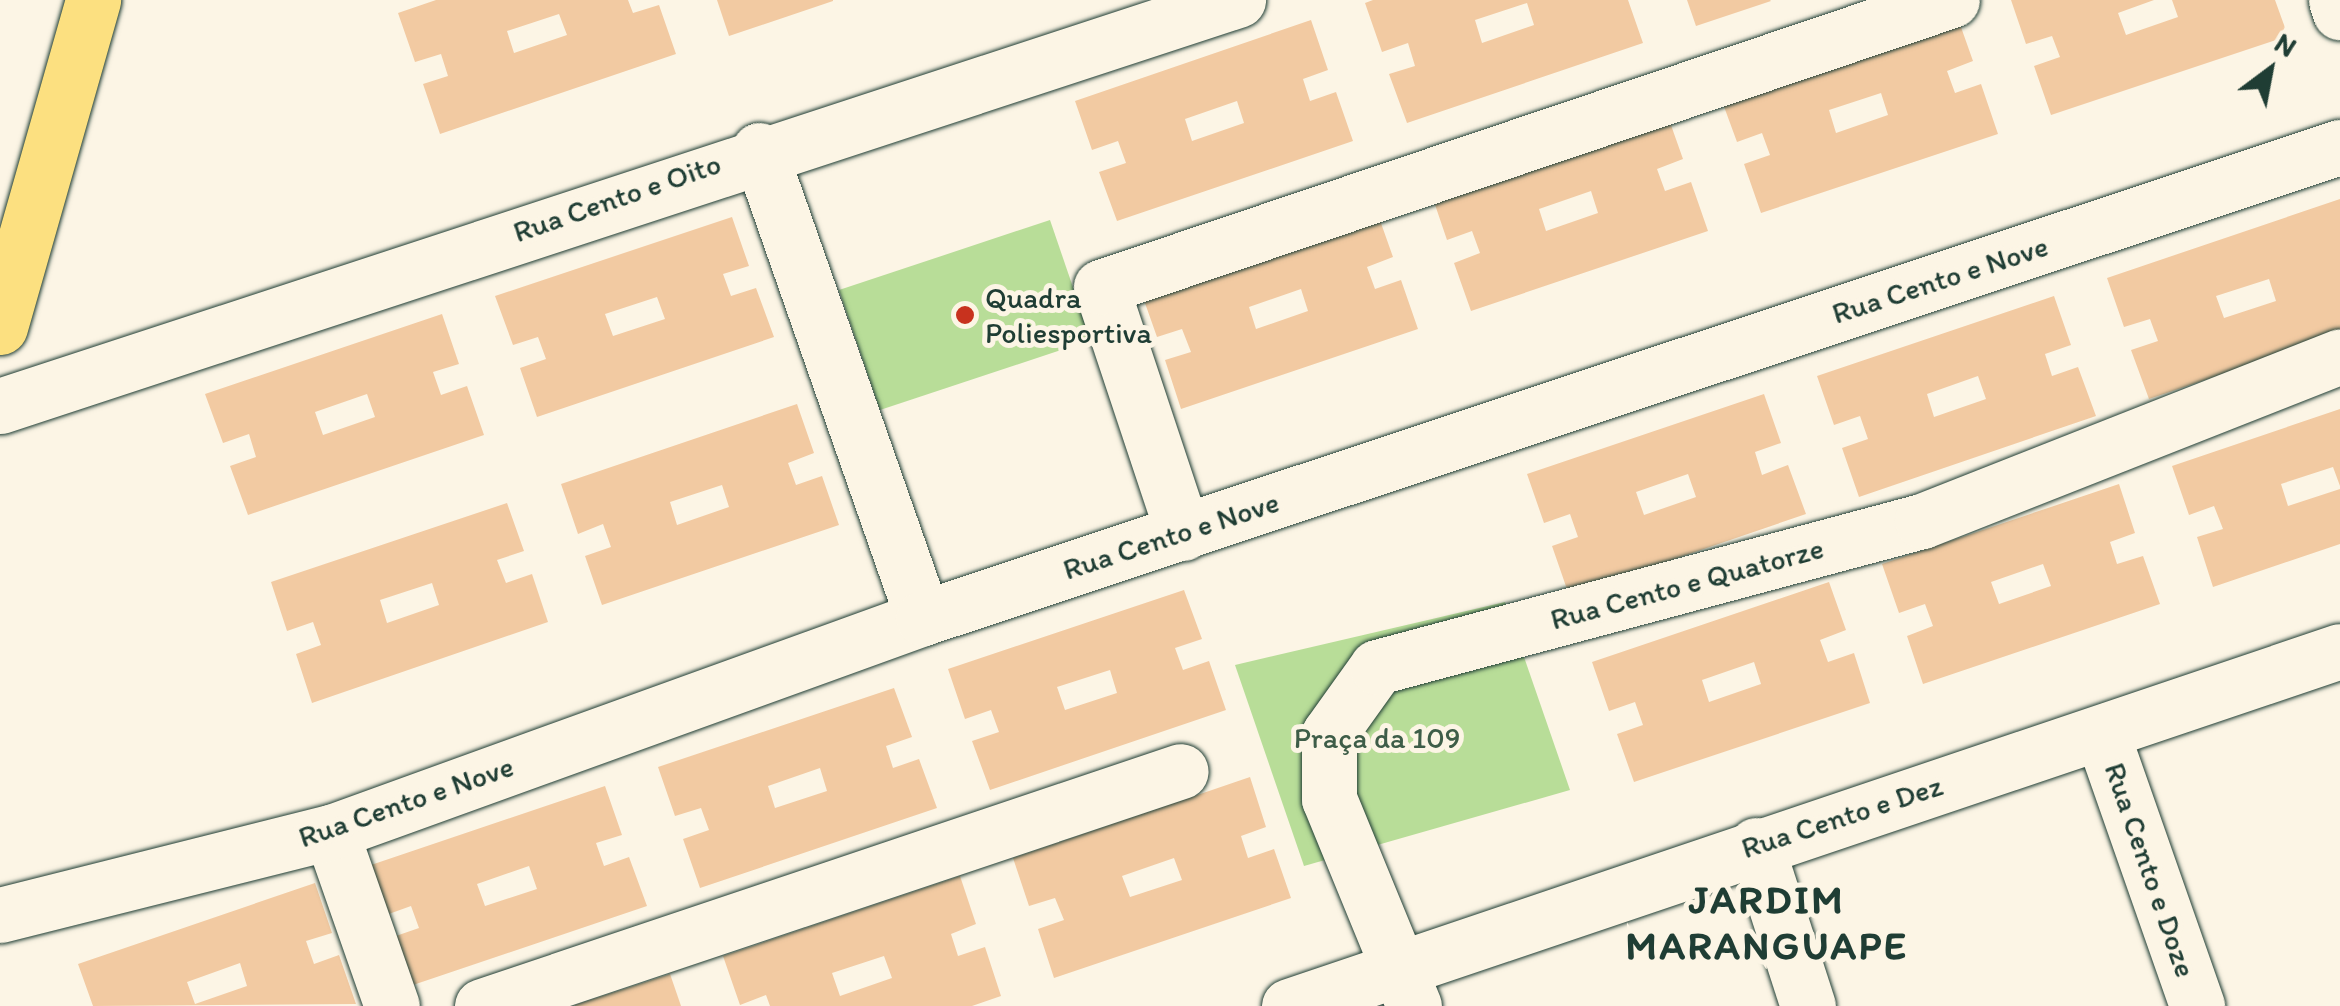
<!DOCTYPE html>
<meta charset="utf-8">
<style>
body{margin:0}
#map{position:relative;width:2340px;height:1006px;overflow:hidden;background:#fcf5e5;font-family:Itim,sans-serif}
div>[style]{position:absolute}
.green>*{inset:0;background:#b8dd98}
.building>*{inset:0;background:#f2caa2}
.roads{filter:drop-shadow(0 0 2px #1f3d34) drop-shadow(0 0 2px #1f3d34)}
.minor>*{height:55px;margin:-27.5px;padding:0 27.5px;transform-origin:27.5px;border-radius:27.5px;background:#fcf5e5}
.major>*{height:55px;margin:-27.5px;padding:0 27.5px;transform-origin:27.5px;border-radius:27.5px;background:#fce080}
.dots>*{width:28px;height:28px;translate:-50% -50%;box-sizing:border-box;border:5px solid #fcf5e5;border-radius:50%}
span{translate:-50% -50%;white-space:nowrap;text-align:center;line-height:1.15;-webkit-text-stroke:10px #fcf5e5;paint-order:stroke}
.street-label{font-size:30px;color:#1f3d34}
.poi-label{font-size:30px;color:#1f3d34}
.left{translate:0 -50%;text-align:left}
.park-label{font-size:30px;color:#3e5d48}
.district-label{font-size:40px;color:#1f3d34;font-weight:700;letter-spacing:2.5px}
.north{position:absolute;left:2220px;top:20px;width:100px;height:100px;-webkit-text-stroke:8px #fcf5e5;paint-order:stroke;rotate:32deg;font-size:28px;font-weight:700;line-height:40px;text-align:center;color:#1f3d34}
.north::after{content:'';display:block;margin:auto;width:35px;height:45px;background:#1f3d34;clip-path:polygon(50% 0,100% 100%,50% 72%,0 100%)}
</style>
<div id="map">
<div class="green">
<i style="clip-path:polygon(1050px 220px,1091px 340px,880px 410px,839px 290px)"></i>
<i style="clip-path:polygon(1505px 602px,1570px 790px,1304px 866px,1235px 665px)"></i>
</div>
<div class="building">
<i style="clip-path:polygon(evenodd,436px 0,628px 0,633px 13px,659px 5px,676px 54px,440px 134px,423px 84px,448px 76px,441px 54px,415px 62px,398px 13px,436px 0,559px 14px,567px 35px,514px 53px,507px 31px,559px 14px)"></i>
<i style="clip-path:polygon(717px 0,833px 0,833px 1px,729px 36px)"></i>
<i style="clip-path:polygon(evenodd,1373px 0,1628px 0,1643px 43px,1407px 123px,1389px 74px,1415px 66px,1408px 43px,1382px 52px,1365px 3px,1373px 0,1527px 3px,1534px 25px,1482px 43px,1475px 20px,1527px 3px)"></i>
<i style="clip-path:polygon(1687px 0,1770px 0,1771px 1px,1696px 26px)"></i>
<i style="clip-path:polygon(2011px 0,2154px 0,2118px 13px,2126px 35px,2178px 17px,2172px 0,2275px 0,2288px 36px,2051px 115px,2034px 66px,2060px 57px,2052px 36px,2026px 44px)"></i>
<i style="clip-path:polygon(evenodd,1956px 13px,1973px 61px,1947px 71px,1955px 93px,1981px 84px,1998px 134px,1761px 213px,1744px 164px,1770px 155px,1762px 133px,1737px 142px,1719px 93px,1956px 13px,1881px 93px,1888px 115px,1836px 133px,1829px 110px,1881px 93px)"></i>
<i style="clip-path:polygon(evenodd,1311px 20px,1328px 70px,1303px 79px,1310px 101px,1336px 92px,1353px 141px,1117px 221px,1099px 172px,1126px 163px,1118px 141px,1092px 150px,1075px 101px,1311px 20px,1237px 101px,1244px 123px,1192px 141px,1185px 119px,1237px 101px)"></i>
<i style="clip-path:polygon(evenodd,1666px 111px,1683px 159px,1657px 169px,1665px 191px,1691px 182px,1708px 231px,1471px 311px,1454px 263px,1480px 253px,1472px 231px,1447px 240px,1430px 190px,1666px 111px,1591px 191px,1598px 213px,1546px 231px,1539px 209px,1591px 191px)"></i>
<i style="clip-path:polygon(evenodd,2340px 199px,2340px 334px,2149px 399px,2131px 350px,2158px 341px,2150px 319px,2124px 327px,2107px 278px,2340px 199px,2269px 279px,2276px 301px,2224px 318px,2216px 296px,2269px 279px)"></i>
<i style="clip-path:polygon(evenodd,1376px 209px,1393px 257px,1367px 267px,1375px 289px,1401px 280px,1418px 329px,1181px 409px,1165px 360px,1191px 352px,1182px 329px,1157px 337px,1140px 289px,1376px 209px,1301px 289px,1308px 311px,1256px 329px,1249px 307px,1301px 289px)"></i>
<i style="clip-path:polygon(evenodd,732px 217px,749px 266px,723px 274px,731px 296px,756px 288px,774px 337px,537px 417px,520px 368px,546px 359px,538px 337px,513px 345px,495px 296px,732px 217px,657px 297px,665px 319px,613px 336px,605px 314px,657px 297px)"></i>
<i style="clip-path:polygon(evenodd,2054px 296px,2071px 345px,2045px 354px,2052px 376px,2078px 367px,2096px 416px,1859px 497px,1842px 448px,1868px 439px,1860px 416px,1834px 425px,1817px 376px,2054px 296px,1978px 376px,1986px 399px,1934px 417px,1927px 394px,1978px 376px)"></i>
<i style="clip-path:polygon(evenodd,442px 314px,459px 364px,433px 372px,441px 395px,467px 386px,484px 435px,248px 515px,230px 466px,256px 457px,249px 434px,223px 443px,205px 394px,442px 314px,367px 394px,375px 417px,323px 435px,315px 412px,367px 394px)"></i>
<i style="clip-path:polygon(evenodd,1764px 394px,1781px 443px,1755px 452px,1762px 475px,1788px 465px,1806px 514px,1569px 595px,1552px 546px,1578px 537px,1570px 514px,1544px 523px,1527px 474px,1764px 394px,1688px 474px,1696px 497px,1644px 515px,1636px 492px,1688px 474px)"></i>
<i style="clip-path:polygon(evenodd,797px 404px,814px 453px,788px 463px,796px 485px,822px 476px,839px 525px,602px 605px,585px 556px,611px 547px,603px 524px,578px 534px,561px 484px,797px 404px,722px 485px,729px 507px,677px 525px,670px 502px,722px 485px)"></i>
<i style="clip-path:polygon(2340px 409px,2340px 486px,2333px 467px,2281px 484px,2288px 506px,2340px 489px,2340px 544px,2213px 587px,2197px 537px,2223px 529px,2214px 506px,2189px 515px,2172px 466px)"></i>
<i style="clip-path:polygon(evenodd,2119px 484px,2135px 533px,2110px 542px,2117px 564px,2143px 556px,2160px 604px,1923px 684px,1907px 636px,1933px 626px,1925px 604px,1899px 613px,1882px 564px,2119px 484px,2043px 564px,2051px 586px,1999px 604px,1991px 582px,2043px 564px)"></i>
<i style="clip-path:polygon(evenodd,507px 503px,524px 551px,497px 560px,506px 583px,532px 574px,548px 622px,312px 703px,296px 654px,321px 645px,313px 622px,287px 631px,271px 582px,507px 503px,432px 583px,439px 605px,387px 623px,380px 600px,432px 583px)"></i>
<i style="clip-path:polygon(evenodd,1829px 582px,1846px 630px,1820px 640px,1828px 662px,1854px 653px,1870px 703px,1634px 782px,1617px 734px,1643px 725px,1635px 702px,1609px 711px,1592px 662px,1829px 582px,1754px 662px,1761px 684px,1709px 702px,1702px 680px,1754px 662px)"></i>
<i style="clip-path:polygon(evenodd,1184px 590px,1202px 639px,1175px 648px,1183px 670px,1209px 661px,1226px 710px,990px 790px,972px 741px,999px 732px,991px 710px,965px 719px,948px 669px,1184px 590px,1110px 670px,1117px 693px,1065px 710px,1057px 687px,1110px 670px)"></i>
<i style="clip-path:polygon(evenodd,894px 688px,912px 737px,886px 746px,893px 768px,919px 759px,937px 808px,700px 888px,683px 839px,709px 830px,701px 808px,675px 816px,658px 767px,894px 688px,820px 768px,827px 791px,775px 808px,768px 786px,820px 768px)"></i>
<i style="clip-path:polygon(evenodd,1250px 777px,1266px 827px,1241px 836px,1248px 858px,1274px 849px,1291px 898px,1054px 978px,1038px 929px,1064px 920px,1055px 898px,1029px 906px,1013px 858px,1250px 777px,1174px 858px,1182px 880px,1130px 897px,1122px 876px,1174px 858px)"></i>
<i style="clip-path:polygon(evenodd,605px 786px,622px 835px,596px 843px,604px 866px,629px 857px,647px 906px,410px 986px,393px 937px,419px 928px,411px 906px,386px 915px,368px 866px,605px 786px,529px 866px,537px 889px,485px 906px,477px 884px,529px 866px)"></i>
<i style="clip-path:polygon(evenodd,960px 876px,976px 924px,951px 934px,958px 956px,985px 947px,1001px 996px,972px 1006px,770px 1006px,766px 995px,740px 1005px,723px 956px,960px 876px,884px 956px,892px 978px,840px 996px,832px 973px,884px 956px)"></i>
<i style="clip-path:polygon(evenodd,315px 883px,332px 933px,306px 941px,314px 964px,339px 955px,356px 1004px,93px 1006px,78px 964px,315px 883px,240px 963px,247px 986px,195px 1004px,187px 982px,240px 963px)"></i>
<i style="clip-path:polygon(670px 974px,681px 1006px,575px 1006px,575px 1005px)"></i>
</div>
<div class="roads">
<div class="minor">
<i style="left:2336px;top:0;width:13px;rotate:72deg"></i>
<i style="left:759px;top:150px;width:496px;rotate:70.7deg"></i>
<i style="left:0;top:406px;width:1303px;rotate:-18.16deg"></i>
<i style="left:1183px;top:533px;width:259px;rotate:-108.4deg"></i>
<i style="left:1101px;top:287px;width:898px;rotate:-18.64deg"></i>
<i style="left:2102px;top:734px;width:288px;rotate:70.7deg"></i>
<i style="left:331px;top:832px;width:184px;rotate:70.7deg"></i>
<i style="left:1756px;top:845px;width:169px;rotate:72.1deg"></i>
<i style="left:0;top:915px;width:341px;rotate:-14.1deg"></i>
<i style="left:331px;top:832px;width:629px;rotate:-19.87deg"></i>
<i style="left:923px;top:618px;width:1493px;rotate:-18.39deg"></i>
<i style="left:482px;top:1006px;width:737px;rotate:-18.58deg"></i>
<i style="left:1289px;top:1006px;width:1109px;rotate:-18.66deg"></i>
<i style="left:1414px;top:1006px;width:224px;rotate:-112.3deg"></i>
<i style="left:1329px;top:799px;width:65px;rotate:-90deg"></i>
<i style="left:1329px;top:734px;width:82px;rotate:-54.4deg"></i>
<i style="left:1377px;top:667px;width:564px;rotate:-15deg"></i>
<i style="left:1922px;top:521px;width:449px;rotate:-21.5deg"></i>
</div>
<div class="major">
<i style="left:0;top:327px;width:340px;rotate:-74.1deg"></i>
</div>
</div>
<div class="dots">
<i style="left:965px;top:315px;background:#c8321e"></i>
</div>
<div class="street-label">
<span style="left:617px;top:198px;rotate:-19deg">Rua Cento e Oito</span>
<span style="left:1940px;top:280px;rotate:-18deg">Rua Cento e Nove</span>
<span style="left:1171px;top:536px;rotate:-18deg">Rua Cento e Nove</span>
<span style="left:1687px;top:584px;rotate:-15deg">Rua Cento e Quatorze</span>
<span style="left:406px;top:802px;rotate:-19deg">Rua Cento e Nove</span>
<span style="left:1842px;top:817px;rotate:-18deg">Rua Cento e Dez</span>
<span style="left:2150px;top:870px;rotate:71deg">Rua Cento e Doze</span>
</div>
<div class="poi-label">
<span class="left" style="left:985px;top:315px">Quadra<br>Poliesportiva</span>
</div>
<div class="park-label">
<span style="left:1377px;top:738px">Praça da 109</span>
</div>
<div class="district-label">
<span style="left:1767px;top:922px">JARDIM<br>MARANGUAPE</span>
</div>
<div class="north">N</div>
</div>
